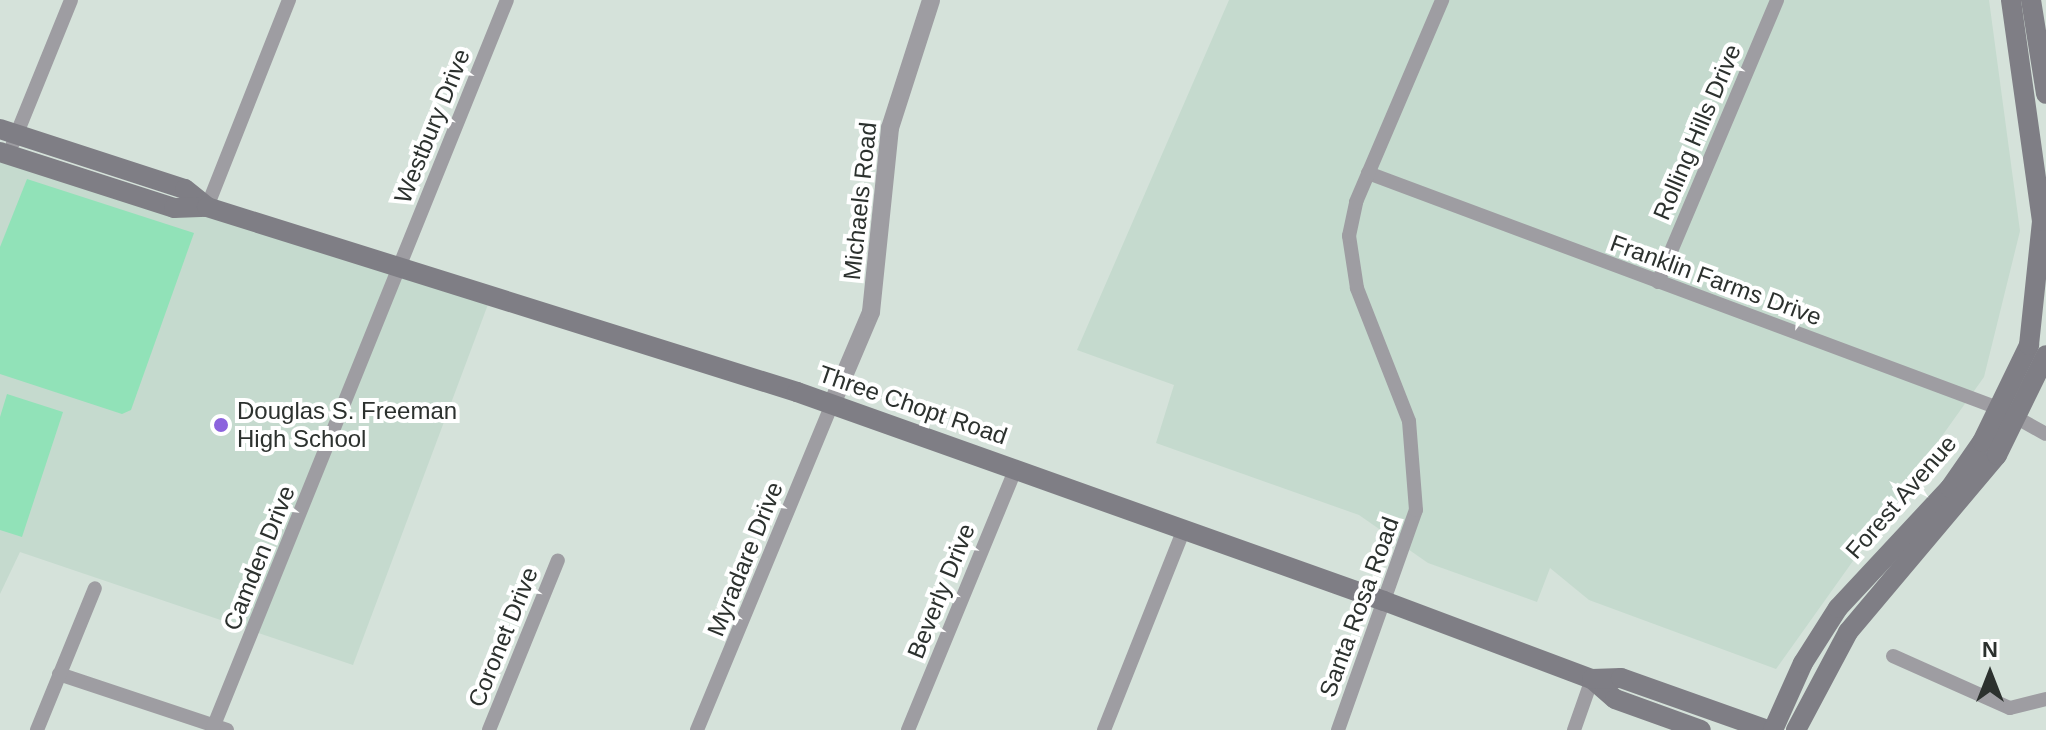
<!DOCTYPE html>
<style>
body{margin:0}
#map{position:relative;width:2046px;height:730px;overflow:hidden;background:#d5e2da;font-family:Arial,sans-serif}
div>[style]{position:absolute}
.built>*{inset:0;background:#c5dace}
.green>*{inset:0;background:#91e2b8}
.minor>*{height:14px;margin:-7px;padding:0 7px;transform-origin:7px;border-radius:7px;background:#9e9da2}
.tertiary>*{height:18px;margin:-9px;padding:0 9px;transform-origin:9px;border-radius:9px;background:#9e9da2}
.secondary>*{height:20px;margin:-10px;padding:0 10px;transform-origin:10px;border-radius:10px;background:#7f7e85}
.dots>*{width:22px;height:22px;translate:-50% -50%;box-sizing:border-box;border:4px solid #fff;border-radius:50%}
span{translate:-50% -50%;white-space:nowrap;text-align:center;line-height:1.15;-webkit-text-stroke:8px #fff;paint-order:stroke}
.street-label{font-size:24px;color:#2c312e}
.poi-label{font-size:24px;color:#2c312e}
.left{translate:0 -50%;text-align:left}
.north{position:absolute;left:1950px;top:634px;width:80px;height:80px;-webkit-text-stroke:6px #fff;paint-order:stroke;rotate:0deg;font-size:22px;font-weight:700;line-height:32px;text-align:center;color:#2c312e}
.north::after{content:'';display:block;margin:auto;width:28px;height:36px;background:#2c312e;clip-path:polygon(50% 0,100% 100%,50% 72%,0 100%)}
</style>
<div id="map">
<div class="built">
<i style="clip-path:polygon(1229px 0,1989px 0,2020px 231px,1984px 377px,1776px 669px,1589px 600px,1550px 568px,1537px 602px,1428px 563px,1359px 515px,1156px 443px,1174px 385px,1077px 350px)"></i>
<i style="clip-path:polygon(0 142px,490px 299px,353px 665px,20px 552px,0 594px)"></i>
</div>
<div class="green">
<i style="clip-path:polygon(27px 179px,194px 233px,131px 410px,122px 414px,0 374px,0 247px)"></i>
<i style="clip-path:polygon(7px 394px,63px 412px,22px 537px,0 530px,0 417px)"></i>
</div>
<div class="minor">
<i style="left:13px;top:143px;width:154px;rotate:-67.9deg"></i>
<i style="left:1368px;top:173px;width:676px;rotate:20.45deg"></i>
<i style="left:2001px;top:409px;width:51px;rotate:29.1deg"></i>
<i style="left:207px;top:207px;width:223px;rotate:-68.4deg"></i>
<i style="left:1658px;top:282px;width:306px;rotate:-67.1deg"></i>
<i style="left:1893px;top:656px;width:128px;rotate:24deg"></i>
<i style="left:2010px;top:708px;width:37px;rotate:-14deg"></i>
<i style="left:59px;top:674px;width:177px;rotate:18.4deg"></i>
<i style="left:37px;top:730px;width:153px;rotate:-67.8deg"></i>
<i style="left:212px;top:730px;width:787px;rotate:-68deg"></i>
<i style="left:489px;top:730px;width:183px;rotate:-67.9deg"></i>
<i style="left:697px;top:730px;width:353px;rotate:-67.5deg"></i>
<i style="left:908px;top:730px;width:283px;rotate:-67.6deg"></i>
<i style="left:1104px;top:730px;width:216px;rotate:-68.3deg"></i>
<i style="left:1338px;top:730px;width:233px;rotate:-70.5deg"></i>
<i style="left:1416px;top:510px;width:89px;rotate:-94.5deg"></i>
<i style="left:1409px;top:421px;width:143px;rotate:-111.4deg"></i>
<i style="left:1357px;top:288px;width:53px;rotate:-98.7deg"></i>
<i style="left:1349px;top:236px;width:35px;rotate:-78deg"></i>
<i style="left:1356px;top:202px;width:220px;rotate:-66.9deg"></i>
<i style="left:1574px;top:730px;width:54px;rotate:-70.6deg"></i>
</div>
<div class="tertiary">
<i style="left:832px;top:404px;width:100px;rotate:-67deg"></i>
<i style="left:871px;top:312px;width:185px;rotate:-84.1deg"></i>
<i style="left:890px;top:128px;width:134px;rotate:-72.2deg"></i>
</div>
<div class="secondary">
<i style="left:2031px;top:0;width:95px;rotate:80.9deg"></i>
<i style="left:0;top:129px;width:194px;rotate:18deg"></i>
<i style="left:185px;top:189px;width:28px;rotate:39deg"></i>
<i style="left:0;top:152px;width:183px;rotate:17.8deg"></i>
<i style="left:174px;top:208px;width:33px;rotate:-2deg"></i>
<i style="left:207px;top:207px;width:618px;rotate:17.41deg"></i>
<i style="left:797px;top:392px;width:623px;rotate:19.6deg"></i>
<i style="left:1384px;top:601px;width:222px;rotate:20.6deg"></i>
<i style="left:1592px;top:679px;width:30px;rotate:41deg"></i>
<i style="left:1615px;top:699px;width:91px;rotate:19.8deg"></i>
<i style="left:1592px;top:679px;width:29px;rotate:-2deg"></i>
<i style="left:1621px;top:678px;width:156px;rotate:19.5deg"></i>
<i style="left:1773px;top:730px;width:73px;rotate:-65.9deg"></i>
<i style="left:1803px;top:663px;width:65px;rotate:-57.5deg"></i>
<i style="left:1838px;top:608px;width:164px;rotate:-47deg"></i>
<i style="left:1950px;top:488px;width:56px;rotate:-55.2deg"></i>
<i style="left:1982px;top:442px;width:108px;rotate:-64.1deg"></i>
<i style="left:2029px;top:345px;width:125px;rotate:-84deg"></i>
<i style="left:2042px;top:221px;width:223px;rotate:-98deg"></i>
<i style="left:1796px;top:730px;width:111px;rotate:-62deg"></i>
<i style="left:1848px;top:632px;width:231px;rotate:-49.9deg"></i>
<i style="left:1997px;top:455px;width:111px;rotate:-63.9deg"></i>
</div>
<div class="dots">
<i style="left:221px;top:425px;background:#8c63dd"></i>
</div>
<div class="street-label">
<span style="left:432px;top:126px;rotate:-68deg">Westbury Drive</span>
<span style="left:1697px;top:132px;rotate:-67deg">Rolling Hills Drive</span>
<span style="left:860px;top:201px;rotate:-84deg">Michaels Road</span>
<span style="left:1716px;top:280px;rotate:20deg">Franklin Farms Drive</span>
<span style="left:913px;top:405px;rotate:19deg">Three Chopt Road</span>
<span style="left:1901px;top:497px;rotate:-49deg">Forest Avenue</span>
<span style="left:259px;top:558px;rotate:-68deg">Camden Drive</span>
<span style="left:745px;top:559px;rotate:-68deg">Myradare Drive</span>
<span style="left:941px;top:591px;rotate:-68deg">Beverly Drive</span>
<span style="left:1359px;top:607px;rotate:-70deg">Santa Rosa Road</span>
<span style="left:503px;top:637px;rotate:-68deg">Coronet Drive</span>
</div>
<div class="poi-label">
<span class="left" style="left:237px;top:425px">Douglas S. Freeman<br>High School</span>
</div>
<div class="north">N</div>
</div>
